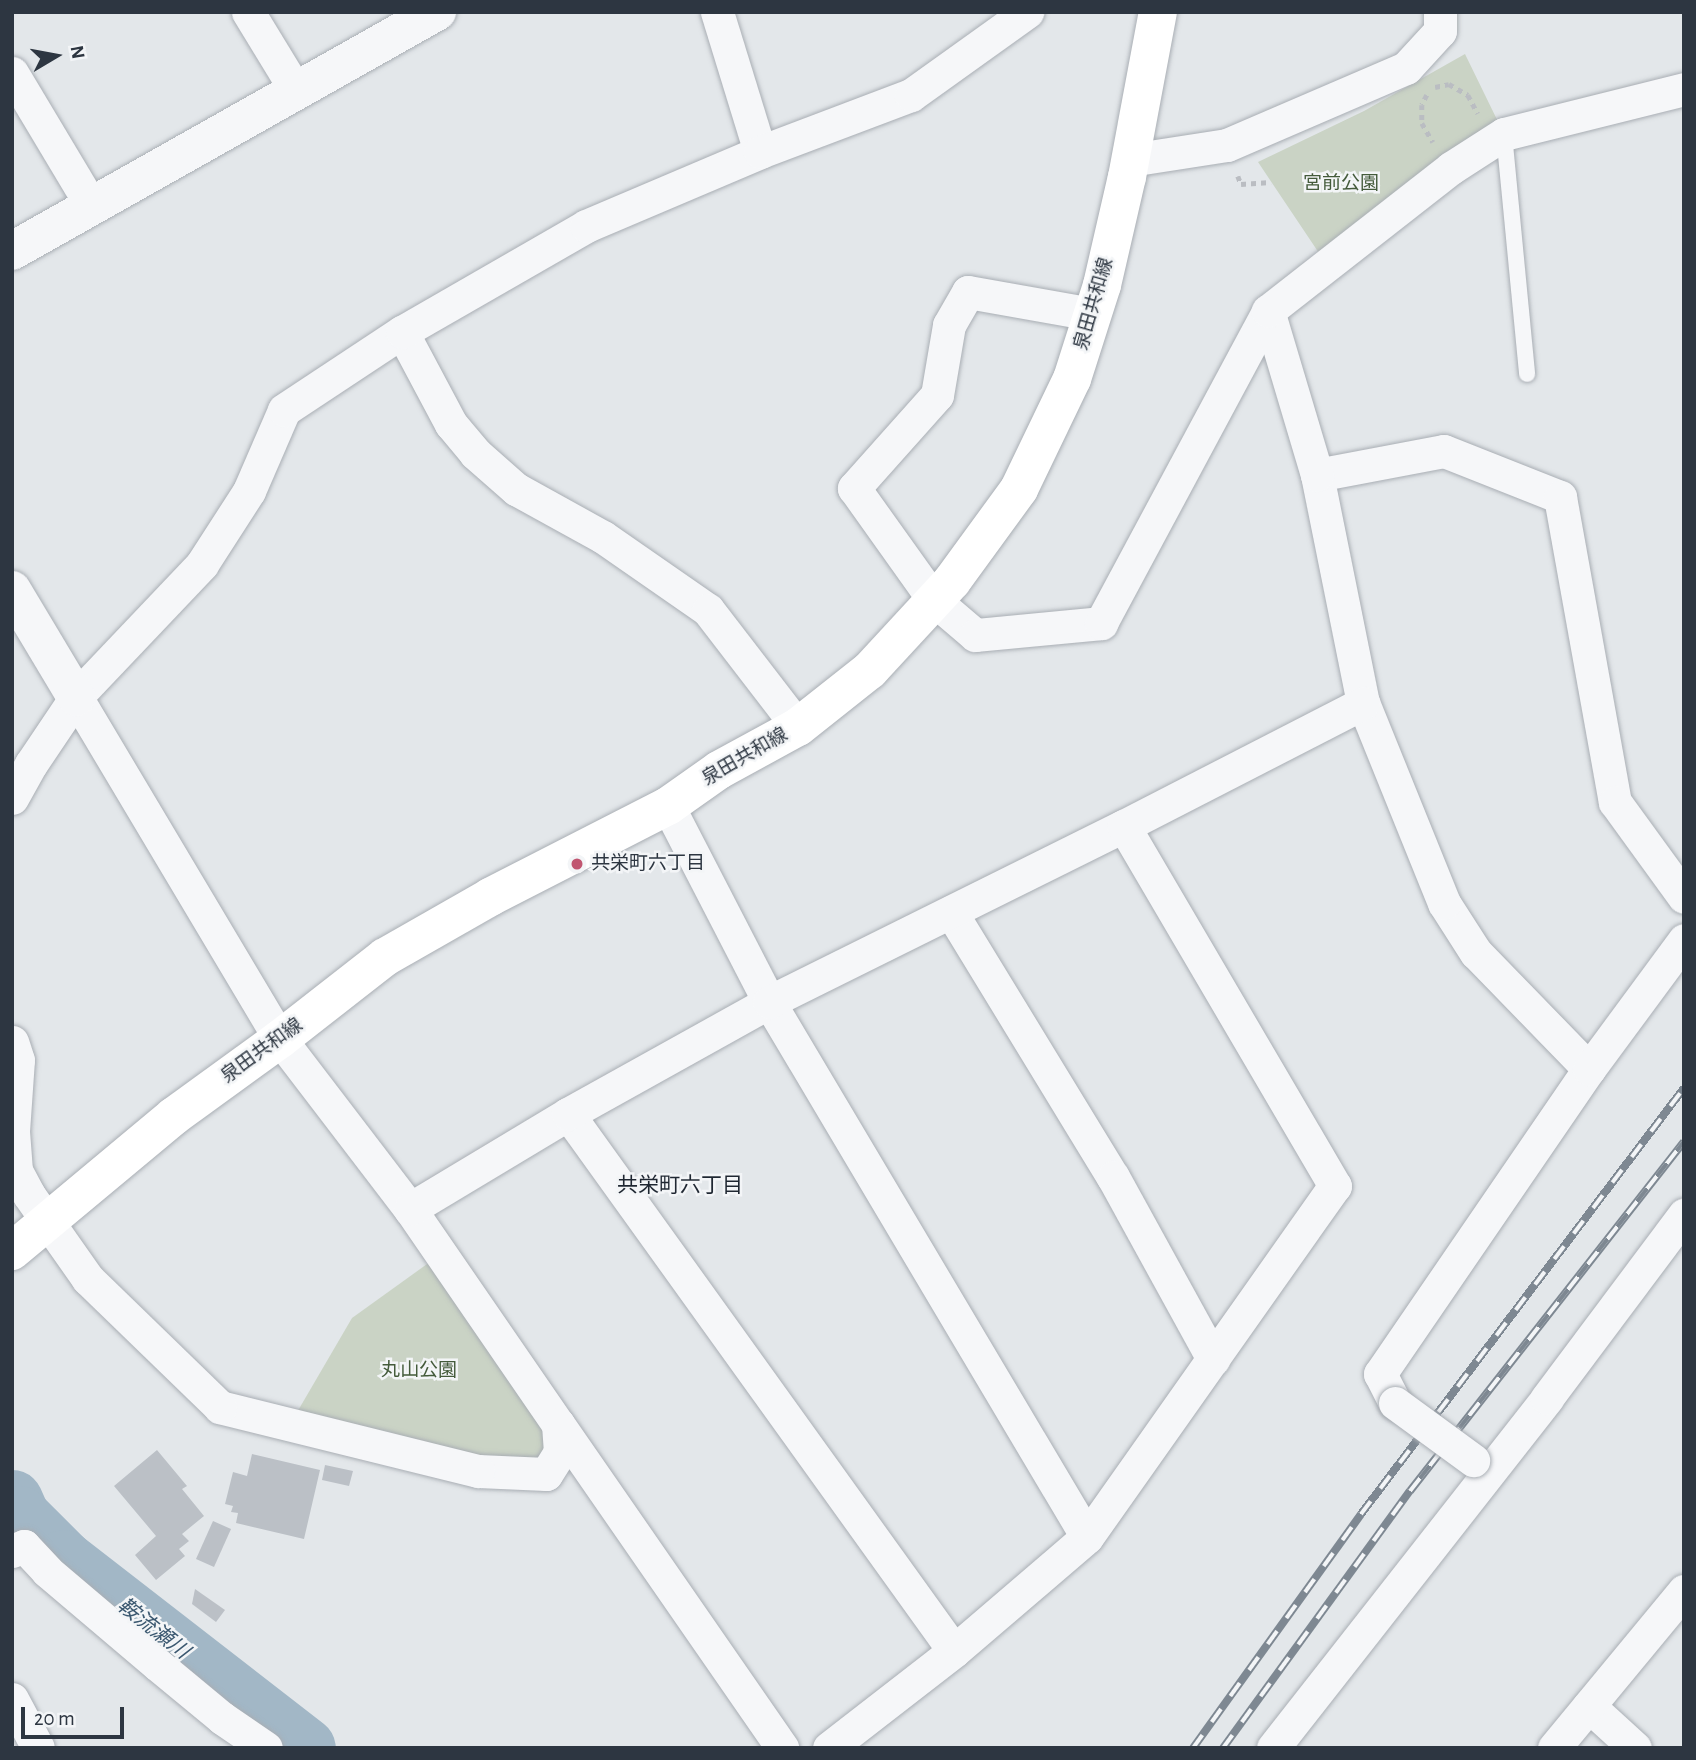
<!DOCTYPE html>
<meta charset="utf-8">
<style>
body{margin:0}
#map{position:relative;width:1696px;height:1760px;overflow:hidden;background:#e3e7ea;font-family:"Alegreya Sans","Noto Sans JP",sans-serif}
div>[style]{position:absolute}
.green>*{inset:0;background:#cad3c5}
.river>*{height:61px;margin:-30.5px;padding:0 30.5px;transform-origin:30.5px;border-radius:30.5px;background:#a2b7c6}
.building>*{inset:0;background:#bbc0c6}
.path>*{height:4.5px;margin-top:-2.25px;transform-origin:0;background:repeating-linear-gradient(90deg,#babdc2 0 5px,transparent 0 10px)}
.roads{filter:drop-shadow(0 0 2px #a9aeb4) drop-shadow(0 0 2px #a9aeb4)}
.service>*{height:16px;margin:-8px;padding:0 8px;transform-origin:8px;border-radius:8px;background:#f6f7f9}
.minor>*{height:33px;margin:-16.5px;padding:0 16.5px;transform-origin:16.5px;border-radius:16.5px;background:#f6f7f9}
.tertiary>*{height:38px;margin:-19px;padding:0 19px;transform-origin:19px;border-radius:19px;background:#f6f7f9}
.secondary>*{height:38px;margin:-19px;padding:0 19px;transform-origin:19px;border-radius:19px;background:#fff}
.rail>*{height:8px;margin-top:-4px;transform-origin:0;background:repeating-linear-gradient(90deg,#f3f5f7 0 16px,#7e8892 0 32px);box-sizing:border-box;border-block:2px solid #7e8892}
.bridges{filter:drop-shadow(0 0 2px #a9aeb4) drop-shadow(0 0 2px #a9aeb4)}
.minor-bridge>*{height:33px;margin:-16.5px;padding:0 16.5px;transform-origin:16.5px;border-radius:16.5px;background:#f6f7f9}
.dots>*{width:19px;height:19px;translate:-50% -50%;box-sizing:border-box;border:4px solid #f3f5f7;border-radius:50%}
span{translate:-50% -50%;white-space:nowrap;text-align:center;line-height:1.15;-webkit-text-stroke:5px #f3f5f7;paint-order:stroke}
.park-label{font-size:19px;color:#445b3b}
.street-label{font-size:19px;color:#2d3641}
.poi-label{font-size:19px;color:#2d3641}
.left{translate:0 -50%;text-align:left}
.neighbourhood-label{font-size:21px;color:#1f2732}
.water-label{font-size:21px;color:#3b5870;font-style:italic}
.frame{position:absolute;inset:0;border:14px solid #2d3641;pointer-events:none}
.north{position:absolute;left:21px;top:21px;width:70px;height:70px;-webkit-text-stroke:5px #f3f5f7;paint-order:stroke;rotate:80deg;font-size:19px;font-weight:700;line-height:28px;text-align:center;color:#2d3641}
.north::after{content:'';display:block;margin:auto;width:24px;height:32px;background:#2d3641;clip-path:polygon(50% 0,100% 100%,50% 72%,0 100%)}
.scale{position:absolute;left:21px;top:1707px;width:103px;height:32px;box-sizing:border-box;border:4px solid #2d3641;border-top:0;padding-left:9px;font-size:21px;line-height:24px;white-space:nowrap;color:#2d3641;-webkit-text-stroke:5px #f3f5f7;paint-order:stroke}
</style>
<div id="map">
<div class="green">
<i style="clip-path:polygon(1465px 54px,1504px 134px,1327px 265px,1258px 162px,1364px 111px)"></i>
<i style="clip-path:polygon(441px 1254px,558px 1424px,546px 1474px,289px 1426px,352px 1318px)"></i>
</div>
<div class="river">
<i style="left:12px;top:1500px;width:17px;rotate:66deg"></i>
<i style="left:19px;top:1516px;width:62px;rotate:45deg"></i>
<i style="left:63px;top:1560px;width:306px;rotate:37.8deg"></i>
</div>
<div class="building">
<i style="clip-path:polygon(157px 1450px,187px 1486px,182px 1489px,204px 1516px,182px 1534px,189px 1541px,179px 1549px,185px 1556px,156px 1580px,135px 1555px,156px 1536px,114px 1486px)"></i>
<i style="clip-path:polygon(252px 1454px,320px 1470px,304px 1539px,236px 1523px,238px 1513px,231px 1512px,233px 1506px,225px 1504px,233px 1472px,247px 1476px)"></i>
<i style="clip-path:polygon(325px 1465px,353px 1471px,349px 1486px,322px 1480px)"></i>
<i style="clip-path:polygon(213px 1521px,231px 1529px,214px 1567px,196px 1559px)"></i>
<i style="clip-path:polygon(195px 1589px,225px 1610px,216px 1622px,192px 1604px)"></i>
</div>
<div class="path">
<i style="left:1435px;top:87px;width:14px;rotate:-12deg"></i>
<i style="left:1449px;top:84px;width:22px;rotate:30deg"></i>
<i style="left:1468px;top:95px;width:21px;rotate:62deg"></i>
<i style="left:1427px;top:95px;width:11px;rotate:117deg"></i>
<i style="left:1422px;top:105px;width:18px;rotate:90deg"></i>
<i style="left:1422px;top:123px;width:22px;rotate:60deg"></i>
<i style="left:1238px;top:176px;width:9px;rotate:69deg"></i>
<i style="left:1241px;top:184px;width:30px;rotate:-4deg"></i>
</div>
<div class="roads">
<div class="service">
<i style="left:1504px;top:134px;width:241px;rotate:84.5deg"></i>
</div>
<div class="minor">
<i style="left:248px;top:12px;width:90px;rotate:58.6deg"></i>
<i style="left:717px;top:12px;width:146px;rotate:72.9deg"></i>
<i style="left:12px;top:73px;width:154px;rotate:59.1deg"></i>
<i style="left:1130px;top:160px;width:98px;rotate:-8.8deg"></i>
<i style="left:1227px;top:145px;width:195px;rotate:-23.3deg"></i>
<i style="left:1406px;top:68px;width:50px;rotate:-47.4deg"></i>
<i style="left:1440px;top:31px;width:19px;rotate:-90deg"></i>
<i style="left:1092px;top:314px;width:126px;rotate:-169.9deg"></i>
<i style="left:968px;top:292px;width:38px;rotate:120deg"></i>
<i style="left:949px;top:325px;width:71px;rotate:99.7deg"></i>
<i style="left:937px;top:395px;width:125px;rotate:131.7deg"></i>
<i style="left:854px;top:488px;width:138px;rotate:54.5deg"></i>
<i style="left:934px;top:600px;width:54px;rotate:40.5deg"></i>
<i style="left:975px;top:635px;width:127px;rotate:-5.4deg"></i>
<i style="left:1101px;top:623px;width:354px;rotate:-61.8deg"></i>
<i style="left:402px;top:332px;width:104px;rotate:62deg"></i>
<i style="left:451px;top:424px;width:38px;rotate:50deg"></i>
<i style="left:475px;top:453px;width:55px;rotate:41.3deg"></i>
<i style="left:516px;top:489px;width:99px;rotate:28.9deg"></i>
<i style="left:603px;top:537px;width:128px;rotate:34.8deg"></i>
<i style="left:708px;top:610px;width:148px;rotate:52.4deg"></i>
<i style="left:1317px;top:475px;width:129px;rotate:-10.7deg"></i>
<i style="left:1444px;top:451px;width:125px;rotate:21.6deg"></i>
<i style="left:1560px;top:497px;width:310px;rotate:79.8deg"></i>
<i style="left:1615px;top:802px;width:117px;rotate:54deg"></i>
<i style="left:76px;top:697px;width:183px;rotate:-46.5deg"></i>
<i style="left:202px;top:564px;width:87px;rotate:-57.2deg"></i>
<i style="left:249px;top:491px;width:88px;rotate:-66.6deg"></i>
<i style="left:284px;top:410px;width:141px;rotate:-33.5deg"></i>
<i style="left:402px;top:332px;width:212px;rotate:-29.9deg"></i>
<i style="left:586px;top:226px;width:189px;rotate:-23deg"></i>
<i style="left:760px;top:152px;width:161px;rotate:-20.7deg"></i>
<i style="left:911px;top:95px;width:143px;rotate:-35.6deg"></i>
<i style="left:12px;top:798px;width:39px;rotate:-61deg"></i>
<i style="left:31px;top:764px;width:81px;rotate:-56.1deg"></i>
<i style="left:76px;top:697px;width:398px;rotate:59.2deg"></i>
<i style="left:280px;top:1039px;width:214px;rotate:52.6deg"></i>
<i style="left:410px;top:1209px;width:261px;rotate:55.5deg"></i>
<i style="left:558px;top:1424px;width:28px;rotate:86deg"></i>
<i style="left:560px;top:1452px;width:26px;rotate:122deg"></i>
<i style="left:546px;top:1474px;width:68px;rotate:-177.5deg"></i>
<i style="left:478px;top:1471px;width:266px;rotate:-166.1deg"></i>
<i style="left:220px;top:1407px;width:184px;rotate:-135.9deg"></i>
<i style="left:88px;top:1279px;width:103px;rotate:-125.1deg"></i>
<i style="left:29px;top:1195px;width:27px;rotate:-118deg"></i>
<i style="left:16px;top:1171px;width:40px;rotate:-94.3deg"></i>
<i style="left:13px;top:1131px;width:71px;rotate:-86deg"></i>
<i style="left:18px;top:1060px;width:19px;rotate:-108deg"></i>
<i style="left:668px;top:806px;width:220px;rotate:62.7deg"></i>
<i style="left:769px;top:1002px;width:622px;rotate:59.27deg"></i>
<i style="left:951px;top:912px;width:311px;rotate:58.6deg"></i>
<i style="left:1113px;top:1177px;width:208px;rotate:61.2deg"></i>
<i style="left:1589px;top:1069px;width:162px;rotate:-134.2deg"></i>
<i style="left:1476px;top:953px;width:59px;rotate:-122.6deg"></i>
<i style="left:1444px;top:903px;width:216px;rotate:-112deg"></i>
<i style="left:1363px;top:703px;width:233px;rotate:-101.4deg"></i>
<i style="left:1317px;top:475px;width:171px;rotate:-106.6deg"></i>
<i style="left:1268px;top:311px;width:232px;rotate:-38deg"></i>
<i style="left:1451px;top:168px;width:63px;rotate:-32.7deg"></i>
<i style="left:1504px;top:134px;width:186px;rotate:-14deg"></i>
<i style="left:568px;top:1114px;width:661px;rotate:54.29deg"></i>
<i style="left:410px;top:1209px;width:184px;rotate:-31deg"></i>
<i style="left:568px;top:1114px;width:230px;rotate:-29.1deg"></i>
<i style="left:769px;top:1002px;width:396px;rotate:-26.4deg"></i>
<i style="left:1124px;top:826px;width:269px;rotate:-27.2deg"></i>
<i style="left:1395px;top:1403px;width:33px;rotate:-117deg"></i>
<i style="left:1380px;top:1374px;width:370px;rotate:-55.6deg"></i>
<i style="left:1589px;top:1069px;width:160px;rotate:-53.6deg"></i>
<i style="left:558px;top:1424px;width:394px;rotate:55.3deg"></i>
<i style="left:12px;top:1551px;width:13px;rotate:-23deg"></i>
<i style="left:24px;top:1546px;width:34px;rotate:47deg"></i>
<i style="left:47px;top:1571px;width:145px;rotate:40.3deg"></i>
<i style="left:158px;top:1665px;width:83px;rotate:39.6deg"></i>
<i style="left:222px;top:1718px;width:53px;rotate:34.3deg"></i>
<i style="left:12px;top:1699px;width:55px;rotate:62deg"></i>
<i style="left:1589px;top:1706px;width:62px;rotate:42.4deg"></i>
<i style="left:829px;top:1748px;width:158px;rotate:-37.8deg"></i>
<i style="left:954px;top:1651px;width:175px;rotate:-40.6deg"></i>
<i style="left:1087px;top:1537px;width:430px;rotate:-54.8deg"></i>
<i style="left:1335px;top:1186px;width:417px;rotate:-120.4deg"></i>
<i style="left:1273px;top:1748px;width:444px;rotate:-51.9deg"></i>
<i style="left:1547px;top:1398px;width:229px;rotate:-53.2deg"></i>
<i style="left:1554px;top:1748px;width:204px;rotate:-50.4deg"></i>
</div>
<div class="tertiary">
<i style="left:12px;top:251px;width:488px;rotate:-29.4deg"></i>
<i style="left:12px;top:590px;width:125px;rotate:59.1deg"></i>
</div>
<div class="secondary">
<i style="left:12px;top:1251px;width:211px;rotate:-39.8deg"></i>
<i style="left:174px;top:1116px;width:131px;rotate:-36deg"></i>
<i style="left:280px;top:1039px;width:133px;rotate:-38deg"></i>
<i style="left:385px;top:957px;width:121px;rotate:-29.7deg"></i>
<i style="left:490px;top:897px;width:200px;rotate:-27.1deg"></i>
<i style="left:668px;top:806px;width:62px;rotate:-35.2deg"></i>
<i style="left:719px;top:770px;width:90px;rotate:-28.6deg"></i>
<i style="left:798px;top:727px;width:92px;rotate:-38.4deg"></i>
<i style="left:870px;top:670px;width:121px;rotate:-47.3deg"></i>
<i style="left:952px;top:581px;width:114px;rotate:-53.9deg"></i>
<i style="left:1019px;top:489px;width:122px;rotate:-64.3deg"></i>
<i style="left:1072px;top:379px;width:99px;rotate:-72.3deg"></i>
<i style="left:1102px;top:285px;width:111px;rotate:-77deg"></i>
<i style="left:1127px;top:177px;width:168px;rotate:-79.4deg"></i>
</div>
</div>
<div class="rail">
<i style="left:1193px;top:1748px;width:288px;rotate:-54.3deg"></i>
<i style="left:1361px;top:1514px;width:535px;rotate:-52.83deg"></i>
<i style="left:1223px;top:1748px;width:318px;rotate:-54deg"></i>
<i style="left:1410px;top:1491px;width:444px;rotate:-51.9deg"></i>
</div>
<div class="bridges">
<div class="minor-bridge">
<i style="left:1395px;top:1403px;width:97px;rotate:36.2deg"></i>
</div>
</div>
<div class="dots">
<i style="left:577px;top:864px;background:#c15671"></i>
</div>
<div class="park-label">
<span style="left:1341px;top:184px">宮前公園</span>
<span style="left:419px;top:1371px">丸山公園</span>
</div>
<div class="street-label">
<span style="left:1094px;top:304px;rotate:-74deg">泉田共和線</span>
<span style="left:745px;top:757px;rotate:-30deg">泉田共和線</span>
<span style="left:262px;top:1051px;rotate:-36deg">泉田共和線</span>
</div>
<div class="poi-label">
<span class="left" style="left:591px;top:864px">共栄町六丁目</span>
</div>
<div class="neighbourhood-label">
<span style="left:680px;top:1186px">共栄町六丁目</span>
</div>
<div class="water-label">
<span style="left:153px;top:1629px;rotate:38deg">鞍流瀬川</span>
</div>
<div class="frame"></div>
<div class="north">N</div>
<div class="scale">20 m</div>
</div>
